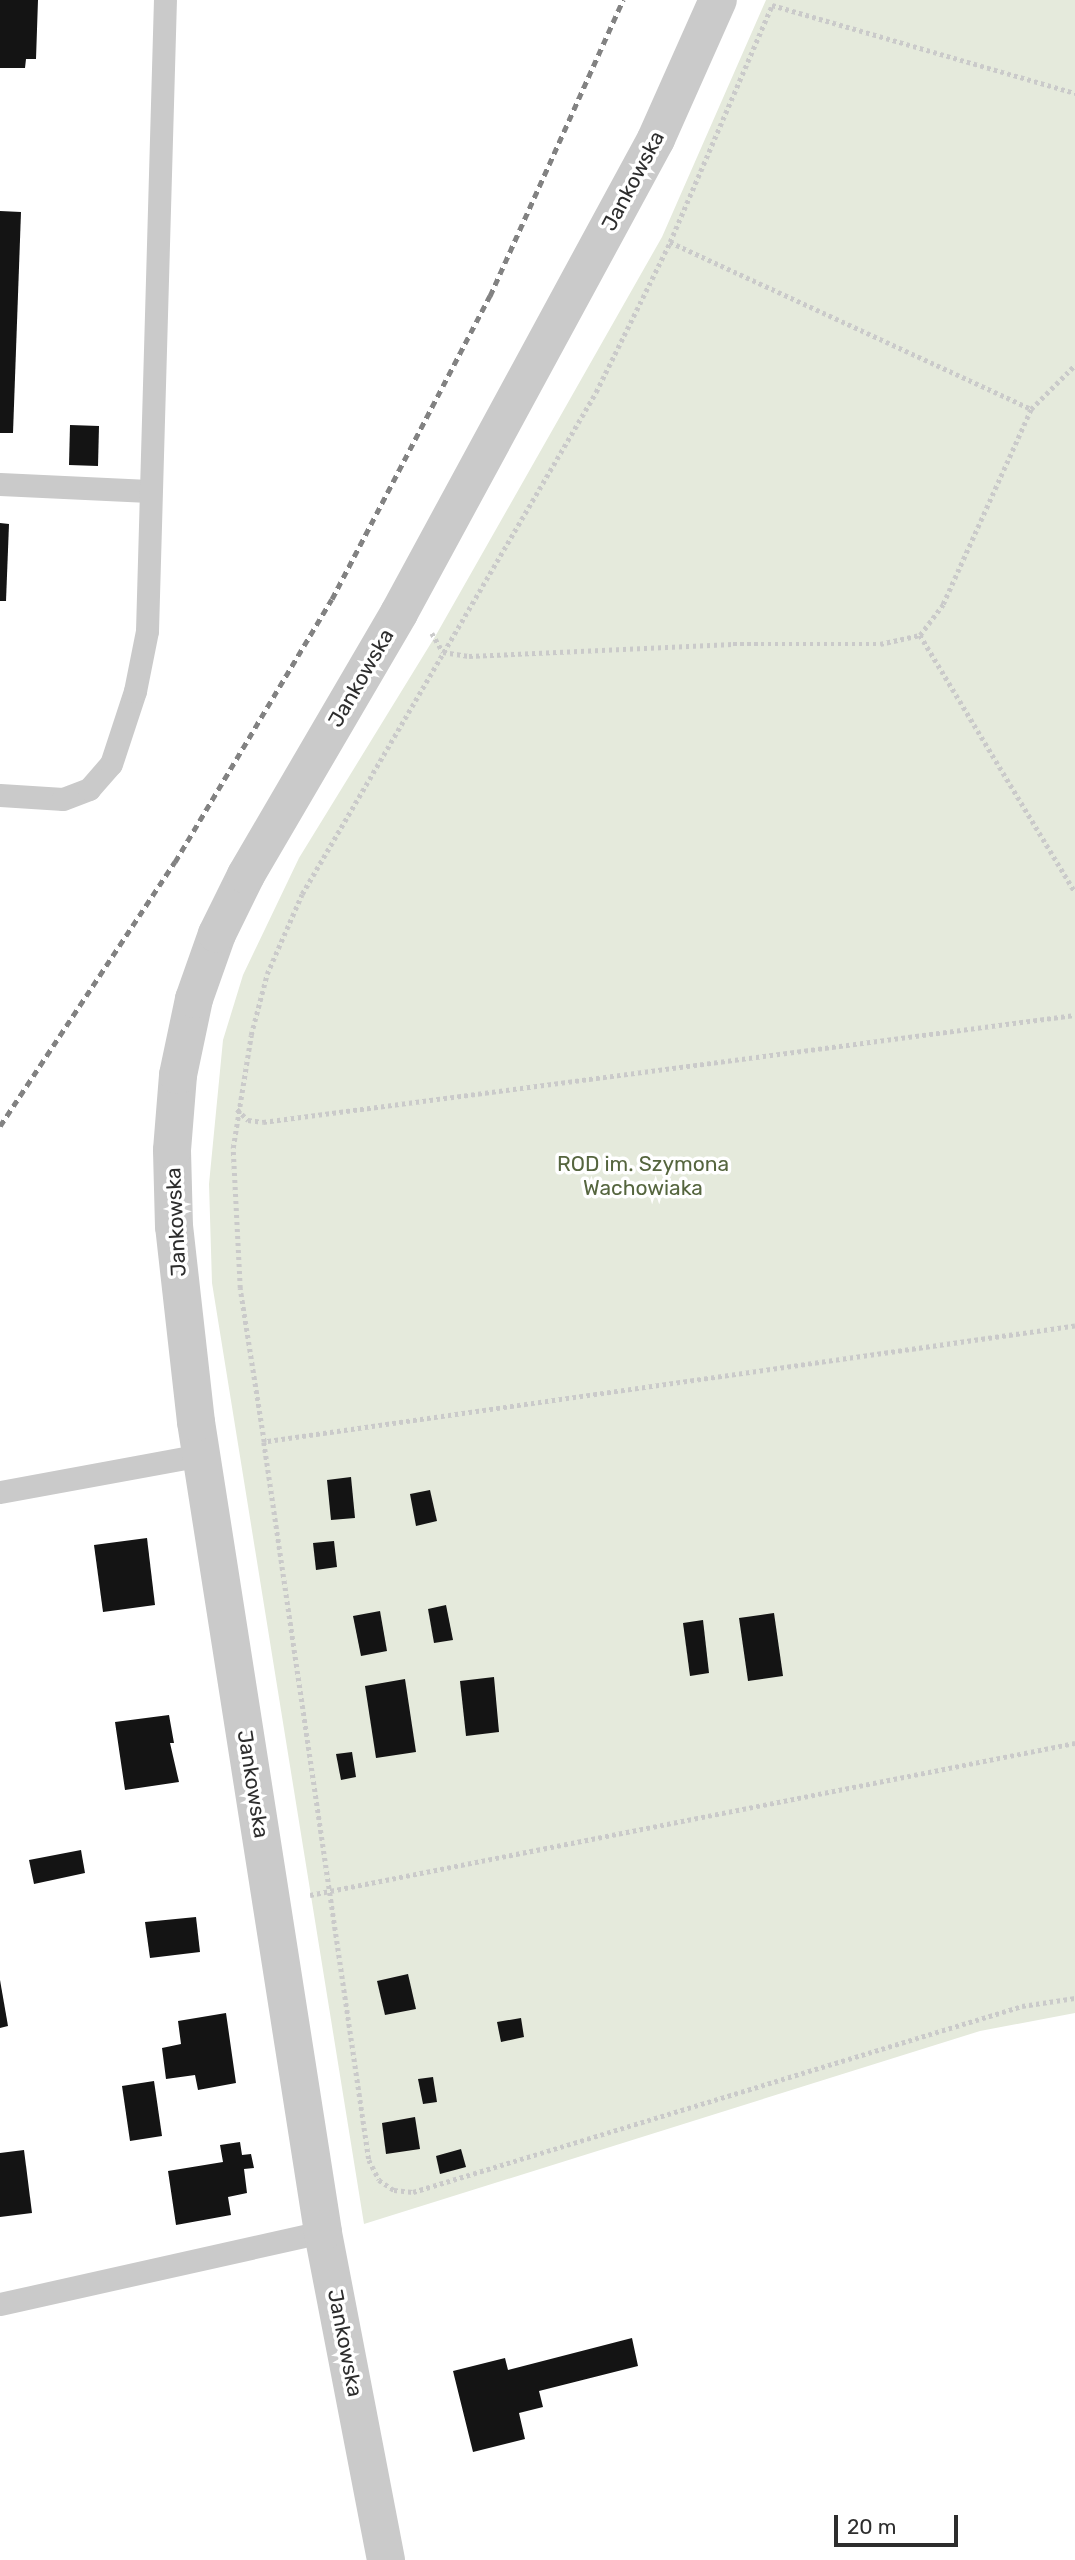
<!DOCTYPE html>
<style>
body{margin:0}
#map{position:relative;width:1075px;height:2560px;overflow:hidden;background:#fff;font-family:Rubik,sans-serif}
div>[style]{position:absolute}
.green>*{inset:0;background:#e5eadc}
.building>*{inset:0;background:#141414}
.path>*{height:4.5px;margin-top:-2.25px;transform-origin:0;background:repeating-linear-gradient(90deg,#cacaca 0 3.5px,transparent 0 7px)}
.service>*{height:23px;margin:-11.5px;padding:0 11.5px;transform-origin:11.5px;border-radius:11.5px;background:#cacaca}
.tertiary>*{height:38px;margin:-19px;padding:0 19px;transform-origin:19px;border-radius:19px;background:#cacaca}
.rail>*{height:5px;margin-top:-2.5px;transform-origin:0;background:repeating-linear-gradient(90deg,#828282 0 7px,transparent 0 12px)}
span{translate:-50% -50%;white-space:nowrap;text-align:center;line-height:1.15;-webkit-text-stroke:7px #fff;paint-order:stroke}
.street-label{font-size:21px;color:#2d2d2d}
.park-label{font-size:21px;color:#55653e}
.scale{position:absolute;left:834px;top:2515px;width:124px;height:32px;box-sizing:border-box;border:4px solid #2d2d2d;border-top:0;padding-left:9px;font-size:21px;line-height:24px;white-space:nowrap;color:#2d2d2d;-webkit-text-stroke:5px #fff;paint-order:stroke}
</style>
<div id="map">
<div class="green">
<i style="clip-path:polygon(766px 0,1075px 0,1075px 2013px,980px 2031px,364px 2224px,212px 1283px,209px 1184px,223px 1040px,243px 975px,299px 858px,436px 635px,662px 237px)"></i>
</div>
<div class="building">
<i style="clip-path:polygon(0 0,38px 0,36px 59px,26px 59px,25px 68px,0 68px)"></i>
<i style="clip-path:polygon(0 211px,21px 212px,13px 433px,0 433px)"></i>
<i style="clip-path:polygon(70px 425px,99px 426px,98px 466px,69px 465px)"></i>
<i style="clip-path:polygon(0 523px,9px 524px,6px 601px,0 601px)"></i>
<i style="clip-path:polygon(351px 1477px,355px 1518px,331px 1520px,327px 1480px)"></i>
<i style="clip-path:polygon(430px 1490px,437px 1521px,416px 1526px,410px 1494px)"></i>
<i style="clip-path:polygon(147px 1538px,155px 1605px,103px 1612px,94px 1545px)"></i>
<i style="clip-path:polygon(334px 1541px,337px 1567px,316px 1570px,313px 1543px)"></i>
<i style="clip-path:polygon(446px 1605px,453px 1640px,434px 1643px,428px 1609px)"></i>
<i style="clip-path:polygon(380px 1611px,387px 1651px,361px 1656px,353px 1616px)"></i>
<i style="clip-path:polygon(774px 1613px,783px 1676px,748px 1681px,739px 1618px)"></i>
<i style="clip-path:polygon(703px 1620px,709px 1673px,690px 1676px,683px 1623px)"></i>
<i style="clip-path:polygon(494px 1677px,499px 1732px,466px 1736px,460px 1681px)"></i>
<i style="clip-path:polygon(405px 1679px,416px 1752px,376px 1758px,365px 1686px)"></i>
<i style="clip-path:polygon(169px 1715px,174px 1743px,170px 1743px,179px 1782px,125px 1790px,115px 1722px)"></i>
<i style="clip-path:polygon(352px 1752px,356px 1777px,341px 1780px,336px 1754px)"></i>
<i style="clip-path:polygon(81px 1850px,85px 1873px,34px 1884px,29px 1860px)"></i>
<i style="clip-path:polygon(196px 1917px,200px 1952px,150px 1958px,145px 1922px)"></i>
<i style="clip-path:polygon(408px 1974px,416px 2009px,385px 2015px,377px 1981px)"></i>
<i style="clip-path:polygon(0 1980px,8px 2026px,0 2028px)"></i>
<i style="clip-path:polygon(226px 2013px,236px 2083px,198px 2090px,195px 2075px,166px 2079px,162px 2048px,181px 2044px,178px 2021px)"></i>
<i style="clip-path:polygon(521px 2018px,524px 2037px,501px 2042px,497px 2022px)"></i>
<i style="clip-path:polygon(433px 2077px,437px 2102px,423px 2104px,418px 2079px)"></i>
<i style="clip-path:polygon(154px 2081px,162px 2136px,130px 2141px,122px 2086px)"></i>
<i style="clip-path:polygon(415px 2117px,420px 2149px,386px 2154px,382px 2123px)"></i>
<i style="clip-path:polygon(240px 2142px,242px 2155px,251px 2154px,254px 2168px,244px 2169px,247px 2193px,228px 2197px,231px 2215px,176px 2225px,168px 2171px,223px 2162px,220px 2145px)"></i>
<i style="clip-path:polygon(461px 2149px,466px 2167px,440px 2174px,436px 2156px)"></i>
<i style="clip-path:polygon(24px 2150px,32px 2213px,0 2217px,0 2153px)"></i>
<i style="clip-path:polygon(632px 2338px,638px 2366px,539px 2391px,543px 2407px,519px 2413px,525px 2439px,473px 2452px,453px 2371px,505px 2358px,508px 2370px)"></i>
</div>
<div class="path">
<i style="left:670px;top:242px;width:398px;rotate:24.8deg"></i>
<i style="left:432px;top:633px;width:22px;rotate:60deg"></i>
<i style="left:443px;top:652px;width:26px;rotate:9deg"></i>
<i style="left:469px;top:656px;width:264px;rotate:-2.6deg"></i>
<i style="left:733px;top:644px;width:147px"></i>
<i style="left:880px;top:644px;width:41px;rotate:-12.7deg"></i>
<i style="left:920px;top:635px;width:39px;rotate:-53deg"></i>
<i style="left:943px;top:604px;width:214px;rotate:-65.7deg"></i>
<i style="left:1031px;top:409px;width:62px;rotate:-45deg"></i>
<i style="left:920px;top:635px;width:300px;rotate:58.9deg"></i>
<i style="left:237px;top:1109px;width:16px;rotate:45deg"></i>
<i style="left:248px;top:1120px;width:15px;rotate:8deg"></i>
<i style="left:263px;top:1122px;width:819px;rotate:-7.51deg"></i>
<i style="left:1075px;top:1326px;width:819px;rotate:171.86deg"></i>
<i style="left:264px;top:1442px;width:726px;rotate:81.68deg"></i>
<i style="left:369px;top:2160px;width:22px;rotate:63deg"></i>
<i style="left:379px;top:2180px;width:18px;rotate:34deg"></i>
<i style="left:394px;top:2190px;width:19px;rotate:6deg"></i>
<i style="left:413px;top:2192px;width:637px;rotate:-16.98deg"></i>
<i style="left:1022px;top:2006px;width:54px;rotate:-8.6deg"></i>
<i style="left:264px;top:1442px;width:156px;rotate:-98.9deg"></i>
<i style="left:240px;top:1288px;width:140px;rotate:-92.9deg"></i>
<i style="left:233px;top:1148px;width:114px;rotate:-80.9deg"></i>
<i style="left:251px;top:1035px;width:63px;rotate:-75.3deg"></i>
<i style="left:267px;top:974px;width:87px;rotate:-66.4deg"></i>
<i style="left:302px;top:894px;width:582px;rotate:-59.64deg"></i>
<i style="left:596px;top:392px;width:167px;rotate:-63.7deg"></i>
<i style="left:670px;top:242px;width:258px;rotate:-66.7deg"></i>
<i style="left:772px;top:5px;width:316px;rotate:16.2deg"></i>
<i style="left:310px;top:1895px;width:780px;rotate:-11.24deg"></i>
</div>
<div class="service">
<i style="left:0;top:484px;width:149px;rotate:2.7deg"></i>
<i style="left:0;top:795px;width:63px;rotate:3.6deg"></i>
<i style="left:63px;top:799px;width:28px;rotate:-21deg"></i>
<i style="left:89px;top:789px;width:33px;rotate:-49deg"></i>
<i style="left:111px;top:764px;width:77px;rotate:-71.8deg"></i>
<i style="left:135px;top:691px;width:61px;rotate:-78.7deg"></i>
<i style="left:147px;top:631px;width:631px;rotate:-88.37deg"></i>
<i style="left:0;top:1492px;width:204px;rotate:-10.4deg"></i>
<i style="left:0;top:2304px;width:331px;rotate:-12.6deg"></i>
</div>
<div class="tertiary">
<i style="left:386px;top:2560px;width:334px;rotate:-100.9deg"></i>
<i style="left:323px;top:2232px;width:820px;rotate:-98.91deg"></i>
<i style="left:196px;top:1422px;width:196px;rotate:-96.4deg"></i>
<i style="left:174px;top:1227px;width:77px;rotate:-91.5deg"></i>
<i style="left:172px;top:1150px;width:75px;rotate:-85.4deg"></i>
<i style="left:178px;top:1075px;width:78px;rotate:-78.1deg"></i>
<i style="left:194px;top:999px;width:69px;rotate:-70.5deg"></i>
<i style="left:217px;top:934px;width:66px;rotate:-63.8deg"></i>
<i style="left:246px;top:875px;width:303px;rotate:-59.7deg"></i>
<i style="left:399px;top:613px;width:539px;rotate:-61.53deg"></i>
<i style="left:656px;top:139px;width:152px;rotate:-66deg"></i>
</div>
<div class="rail">
<i style="left:0;top:1126px;width:317px;rotate:-56.5deg"></i>
<i style="left:175px;top:862px;width:306px;rotate:-59.2deg"></i>
<i style="left:332px;top:599px;width:342px;rotate:-62.5deg"></i>
<i style="left:490px;top:296px;width:325px;rotate:-65.8deg"></i>
</div>
<div class="street-label">
<span style="left:633px;top:181px;rotate:-62deg">Jankowska</span>
<span style="left:361px;top:678px;rotate:-60deg">Jankowska</span>
<span style="left:176px;top:1222px;rotate:-93deg">Jankowska</span>
<span style="left:253px;top:1784px;rotate:81deg">Jankowska</span>
<span style="left:345px;top:2343px;rotate:79deg">Jankowska</span>
</div>
<div class="park-label">
<span style="left:643px;top:1176px">ROD im. Szymona<br>Wachowiaka</span>
</div>
<div class="scale">20 m</div>
</div>
